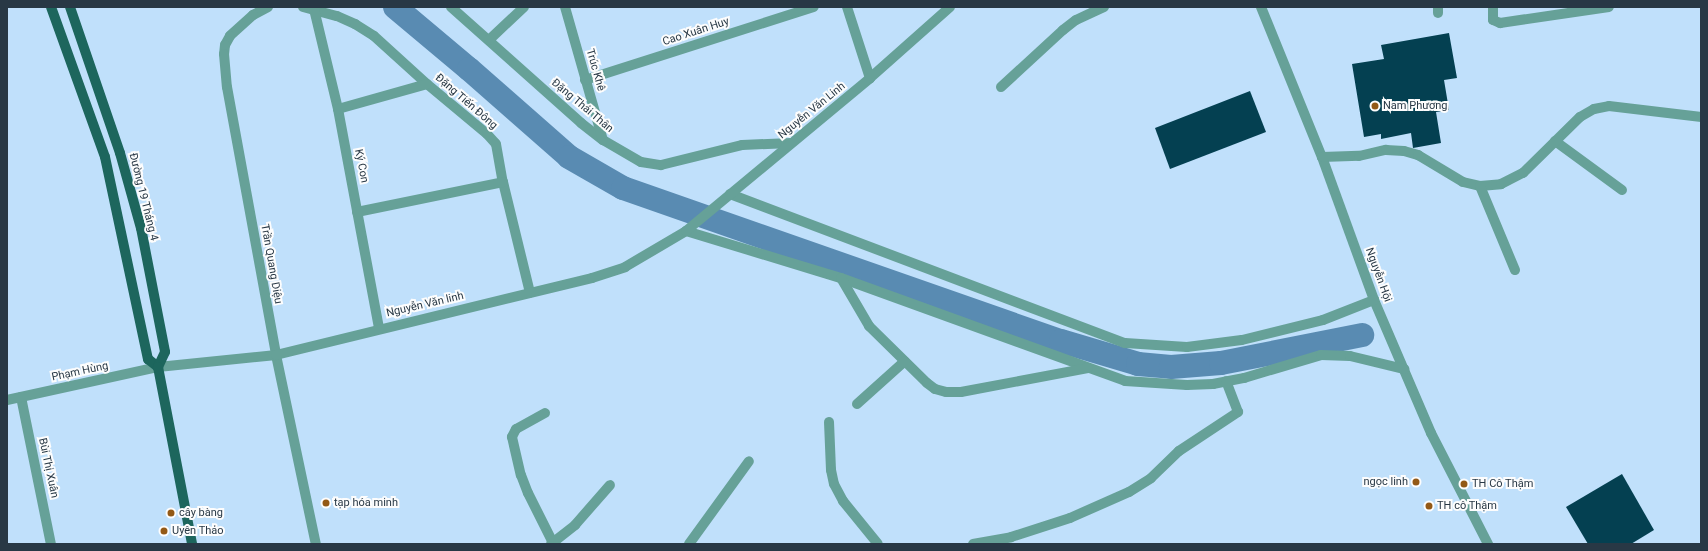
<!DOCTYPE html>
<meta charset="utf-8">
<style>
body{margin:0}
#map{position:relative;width:1708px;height:551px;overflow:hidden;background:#c0e0fb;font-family:Roboto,sans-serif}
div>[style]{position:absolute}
.river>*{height:24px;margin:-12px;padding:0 12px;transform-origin:12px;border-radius:12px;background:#598bb2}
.building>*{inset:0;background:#044051}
.minor>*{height:10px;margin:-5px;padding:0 5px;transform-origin:5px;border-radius:5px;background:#66a198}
.major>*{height:10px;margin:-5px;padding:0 5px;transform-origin:5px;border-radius:5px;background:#1d665d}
.dots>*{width:11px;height:11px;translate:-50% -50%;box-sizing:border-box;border:2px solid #fdfdfd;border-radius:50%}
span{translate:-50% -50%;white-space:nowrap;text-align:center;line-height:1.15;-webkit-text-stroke:4px #fdfdfd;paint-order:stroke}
.street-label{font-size:11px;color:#283845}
.poi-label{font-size:11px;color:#283845}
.left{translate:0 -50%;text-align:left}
.right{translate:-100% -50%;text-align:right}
.frame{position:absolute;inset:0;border:8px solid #283845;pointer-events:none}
</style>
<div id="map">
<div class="river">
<i style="left:395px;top:7px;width:97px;rotate:40deg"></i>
<i style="left:469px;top:69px;width:133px;rotate:41.3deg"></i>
<i style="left:569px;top:157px;width:62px;rotate:29.9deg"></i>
<i style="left:623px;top:188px;width:464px;rotate:19.3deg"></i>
<i style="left:1061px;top:341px;width:80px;rotate:16.6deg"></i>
<i style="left:1138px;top:364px;width:33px;rotate:5deg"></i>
<i style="left:1171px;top:367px;width:50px;rotate:-4.6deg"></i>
<i style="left:1221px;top:363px;width:144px;rotate:-11.2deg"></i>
</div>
<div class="building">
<i style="clip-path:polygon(1449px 33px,1457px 78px,1444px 80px,1449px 110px,1436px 112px,1441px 143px,1413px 148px,1411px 133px,1381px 139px,1381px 134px,1364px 137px,1352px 64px,1384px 59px,1381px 45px)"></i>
<i style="clip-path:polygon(1250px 91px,1266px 132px,1170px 169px,1155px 128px)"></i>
<i style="clip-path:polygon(1622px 474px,1654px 530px,1631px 544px,1588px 544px,1566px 507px)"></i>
</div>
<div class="minor">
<i style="left:268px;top:7px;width:17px;rotate:152deg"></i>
<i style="left:253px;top:15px;width:31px;rotate:138deg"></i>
<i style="left:230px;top:36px;width:10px;rotate:119deg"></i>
<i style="left:225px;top:45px;width:9px;rotate:96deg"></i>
<i style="left:224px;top:54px;width:33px;rotate:85deg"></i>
<i style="left:227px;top:87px;width:272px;rotate:79.6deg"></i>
<i style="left:276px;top:355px;width:193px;rotate:78.1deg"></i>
<i style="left:303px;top:7px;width:35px;rotate:15deg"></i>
<i style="left:337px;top:16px;width:20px;rotate:24deg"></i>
<i style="left:355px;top:24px;width:22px;rotate:32deg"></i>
<i style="left:374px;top:36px;width:72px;rotate:42.2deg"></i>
<i style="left:427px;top:84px;width:78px;rotate:39.8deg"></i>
<i style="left:487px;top:134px;width:13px;rotate:48deg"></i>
<i style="left:496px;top:144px;width:39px;rotate:80deg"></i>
<i style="left:503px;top:182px;width:114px;rotate:76.3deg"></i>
<i style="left:451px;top:7px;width:174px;rotate:41.7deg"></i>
<i style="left:581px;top:123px;width:28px;rotate:38deg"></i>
<i style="left:603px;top:140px;width:44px;rotate:30.1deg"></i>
<i style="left:641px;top:162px;width:20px;rotate:9deg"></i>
<i style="left:661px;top:165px;width:83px;rotate:-13.9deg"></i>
<i style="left:742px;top:145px;width:49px;rotate:-2.3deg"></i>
<i style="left:565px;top:7px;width:138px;rotate:74.1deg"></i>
<i style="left:847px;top:7px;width:75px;rotate:72.1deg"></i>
<i style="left:1261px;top:7px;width:162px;rotate:67.9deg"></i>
<i style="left:1322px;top:157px;width:152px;rotate:70deg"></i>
<i style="left:1374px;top:300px;width:145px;rotate:66.8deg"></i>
<i style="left:1431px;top:433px;width:125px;rotate:62.8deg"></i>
<i style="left:1438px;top:7px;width:6px;rotate:90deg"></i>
<i style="left:1493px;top:7px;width:13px;rotate:90deg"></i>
<i style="left:1493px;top:20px;width:8px;rotate:23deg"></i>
<i style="left:1500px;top:23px;width:110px;rotate:-8.4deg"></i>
<i style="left:314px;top:9px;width:103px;rotate:76.5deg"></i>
<i style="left:338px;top:109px;width:223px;rotate:79.4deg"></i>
<i style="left:489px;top:40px;width:48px;rotate:-43.3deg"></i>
<i style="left:585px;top:80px;width:240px;rotate:-17.7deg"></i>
<i style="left:1001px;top:87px;width:84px;rotate:-42.6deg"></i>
<i style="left:1063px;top:30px;width:16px;rotate:-38deg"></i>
<i style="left:1076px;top:20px;width:31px;rotate:-25deg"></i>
<i style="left:338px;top:109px;width:92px;rotate:-15.7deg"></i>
<i style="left:1555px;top:141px;width:83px;rotate:36.2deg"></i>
<i style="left:1322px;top:157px;width:37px;rotate:-2deg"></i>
<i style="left:1359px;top:156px;width:28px;rotate:-13deg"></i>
<i style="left:1386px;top:150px;width:18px;rotate:3deg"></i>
<i style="left:1404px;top:151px;width:15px;rotate:16deg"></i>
<i style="left:1418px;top:155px;width:52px;rotate:31deg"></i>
<i style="left:1463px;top:182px;width:17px;rotate:13deg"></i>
<i style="left:1480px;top:186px;width:21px;rotate:-5deg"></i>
<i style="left:1501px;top:184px;width:25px;rotate:-27deg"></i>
<i style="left:1523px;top:173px;width:80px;rotate:-44.5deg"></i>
<i style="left:1580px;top:117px;width:16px;rotate:-30deg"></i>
<i style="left:1594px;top:109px;width:15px;rotate:-11deg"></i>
<i style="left:1609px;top:106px;width:93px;rotate:6.8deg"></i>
<i style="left:1480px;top:186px;width:91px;rotate:67.4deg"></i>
<i style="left:730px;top:194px;width:422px;rotate:20.7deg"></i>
<i style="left:1125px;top:343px;width:62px;rotate:3.7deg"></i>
<i style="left:1187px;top:347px;width:55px;rotate:-7.3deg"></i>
<i style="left:1242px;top:340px;width:83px;rotate:-13.9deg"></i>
<i style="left:1323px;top:320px;width:55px;rotate:-21.4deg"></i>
<i style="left:357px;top:212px;width:149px;rotate:-11.6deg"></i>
<i style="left:686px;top:231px;width:162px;rotate:16.9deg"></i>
<i style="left:841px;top:278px;width:302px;rotate:19.9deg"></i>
<i style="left:1125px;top:381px;width:62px;rotate:3.7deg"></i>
<i style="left:1187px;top:385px;width:26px;rotate:-2deg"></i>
<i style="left:1213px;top:384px;width:32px;rotate:-11deg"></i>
<i style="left:1244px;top:378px;width:80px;rotate:-16.6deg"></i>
<i style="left:1321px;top:355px;width:29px;rotate:2deg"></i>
<i style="left:1350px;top:356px;width:56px;rotate:13.5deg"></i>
<i style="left:841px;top:278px;width:56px;rotate:59.7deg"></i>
<i style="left:869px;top:326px;width:81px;rotate:44.5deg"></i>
<i style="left:927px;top:383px;width:10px;rotate:37deg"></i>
<i style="left:935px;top:389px;width:11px;rotate:15deg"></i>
<i style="left:946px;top:392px;width:15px"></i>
<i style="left:961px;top:392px;width:129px;rotate:-10.7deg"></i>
<i style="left:21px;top:397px;width:150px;rotate:78.5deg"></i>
<i style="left:7px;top:400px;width:155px;rotate:-12.3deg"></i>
<i style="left:158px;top:367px;width:119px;rotate:-5.8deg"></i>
<i style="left:276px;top:355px;width:325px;rotate:-13.7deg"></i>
<i style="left:592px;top:278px;width:35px;rotate:-18deg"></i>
<i style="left:625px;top:267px;width:71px;rotate:-30.5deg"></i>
<i style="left:686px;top:231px;width:239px;rotate:-39.7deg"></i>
<i style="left:870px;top:78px;width:107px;rotate:-41.6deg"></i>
<i style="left:857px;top:404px;width:64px;rotate:-41.9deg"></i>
<i style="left:545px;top:413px;width:33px;rotate:151deg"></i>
<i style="left:516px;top:429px;width:9px;rotate:117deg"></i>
<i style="left:512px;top:437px;width:39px;rotate:77deg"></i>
<i style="left:521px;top:475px;width:19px;rotate:69deg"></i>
<i style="left:528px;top:493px;width:56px;rotate:63.4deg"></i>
<i style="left:829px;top:422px;width:48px;rotate:87.6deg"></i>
<i style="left:831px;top:470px;width:14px;rotate:78deg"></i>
<i style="left:834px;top:484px;width:19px;rotate:62deg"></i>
<i style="left:843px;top:501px;width:55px;rotate:50.9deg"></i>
<i style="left:551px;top:544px;width:31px;rotate:-38deg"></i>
<i style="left:575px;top:525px;width:53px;rotate:-48.8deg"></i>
<i style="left:689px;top:544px;width:102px;rotate:-54.1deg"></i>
<i style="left:973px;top:544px;width:39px;rotate:-10deg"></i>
<i style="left:1011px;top:537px;width:62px;rotate:-17.9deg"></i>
<i style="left:1070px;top:518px;width:64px;rotate:-23.8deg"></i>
<i style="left:1129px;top:492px;width:26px;rotate:-32deg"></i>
<i style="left:1151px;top:478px;width:39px;rotate:-44deg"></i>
<i style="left:1179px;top:451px;width:71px;rotate:-33.5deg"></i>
<i style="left:1238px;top:412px;width:33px;rotate:-111deg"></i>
</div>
<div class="major">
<i style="left:51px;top:7px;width:159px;rotate:70.2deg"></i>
<i style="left:105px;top:157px;width:207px;rotate:78deg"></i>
<i style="left:148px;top:359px;width:13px;rotate:39deg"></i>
<i style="left:70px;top:7px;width:154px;rotate:71.1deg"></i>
<i style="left:120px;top:153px;width:78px;rotate:74.4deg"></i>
<i style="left:141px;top:228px;width:126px;rotate:79deg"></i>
<i style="left:165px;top:352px;width:17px;rotate:115deg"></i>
<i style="left:158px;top:367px;width:180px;rotate:79.1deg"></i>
</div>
<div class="dots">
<i style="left:1375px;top:106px;background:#935916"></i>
<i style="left:1416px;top:482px;background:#935916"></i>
<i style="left:1464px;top:484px;background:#935916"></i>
<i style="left:326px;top:503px;background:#935916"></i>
<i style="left:1429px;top:506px;background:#935916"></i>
<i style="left:171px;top:513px;background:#935916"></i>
<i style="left:164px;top:531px;background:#935916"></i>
</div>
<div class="street-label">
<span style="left:696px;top:32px;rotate:-18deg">Cao Xuân Huy</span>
<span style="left:595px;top:70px;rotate:74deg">Trúc Khê</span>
<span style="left:466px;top:102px;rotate:41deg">Đặng Tiến Đông</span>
<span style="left:582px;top:106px;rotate:40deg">Đặng Thái Thân</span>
<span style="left:812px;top:111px;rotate:-39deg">Nguyễn Văn Linh</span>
<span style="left:361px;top:166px;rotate:79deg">Ký Con</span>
<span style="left:143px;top:197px;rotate:76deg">Đường 19 Tháng 4</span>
<span style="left:271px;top:264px;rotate:80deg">Trần Quang Diệu</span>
<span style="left:1378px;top:275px;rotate:70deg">Nguyễn Hội</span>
<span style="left:425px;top:305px;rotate:-13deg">Nguyễn Văn linh</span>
<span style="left:80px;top:372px;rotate:-12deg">Phạm Hùng</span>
<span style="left:48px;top:468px;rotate:78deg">Bùi Thị Xuân</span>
</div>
<div class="poi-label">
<span class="left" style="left:1383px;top:106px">Nam Phương</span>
<span class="right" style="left:1408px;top:482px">ngọc linh</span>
<span class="left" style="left:1472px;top:484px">TH Cô Thậm</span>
<span class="left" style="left:334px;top:503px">tạp hóa minh</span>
<span class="left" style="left:1437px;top:506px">TH cô Thậm</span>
<span class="left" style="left:179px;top:513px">cây bàng</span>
<span class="left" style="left:172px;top:531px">Uyên Thảo</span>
</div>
<div class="frame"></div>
</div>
